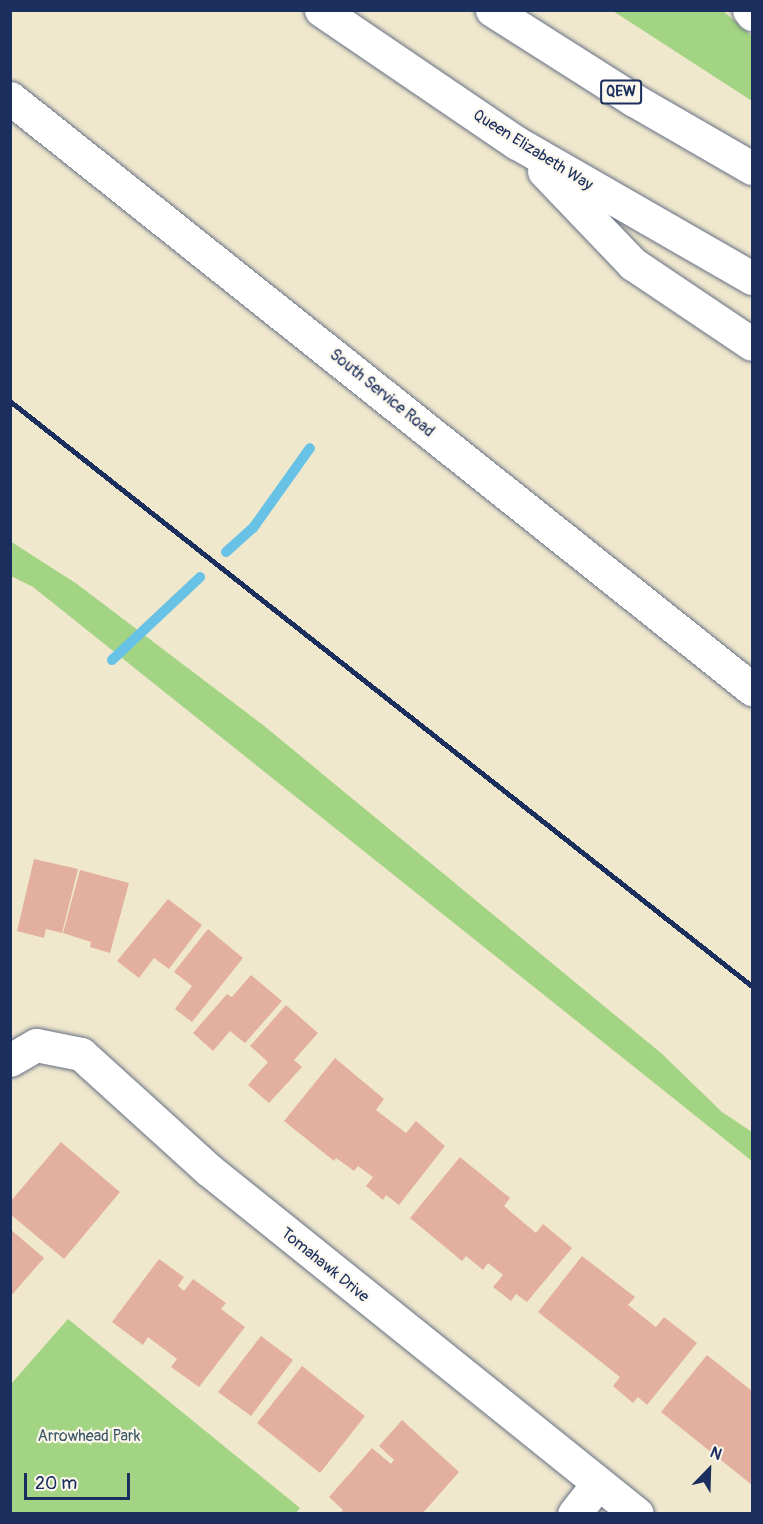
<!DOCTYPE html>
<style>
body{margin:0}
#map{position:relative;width:763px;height:1524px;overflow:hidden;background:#f0e8cd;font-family:Pangolin,sans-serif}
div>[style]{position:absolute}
.green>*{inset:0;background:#a3d483}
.stream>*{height:10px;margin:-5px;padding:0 5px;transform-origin:5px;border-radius:5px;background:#67c2e5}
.building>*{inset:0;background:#e3b09f}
.roads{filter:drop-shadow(0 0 2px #667085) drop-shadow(0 0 2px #667085)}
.street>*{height:33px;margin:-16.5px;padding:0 16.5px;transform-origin:16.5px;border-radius:16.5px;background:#fff}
.secondary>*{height:33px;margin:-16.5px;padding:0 16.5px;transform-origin:16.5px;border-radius:16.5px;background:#fff}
.highway>*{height:33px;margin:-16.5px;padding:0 16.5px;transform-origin:16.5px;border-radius:16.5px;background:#fff}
.rail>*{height:4.5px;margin:-2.25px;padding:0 2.25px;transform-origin:2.25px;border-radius:2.25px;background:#1b2f5e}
span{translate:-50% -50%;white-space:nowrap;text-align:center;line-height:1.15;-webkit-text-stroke:4.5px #fbf7ec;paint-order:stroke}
.shield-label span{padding:2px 4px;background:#fbf7ec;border:2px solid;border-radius:4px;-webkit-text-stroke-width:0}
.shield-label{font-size:15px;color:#1b2f5e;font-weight:700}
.street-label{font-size:16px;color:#1b2f5e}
.park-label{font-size:16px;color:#3d5867}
.frame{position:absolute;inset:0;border:12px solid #1b2f5e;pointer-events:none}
.north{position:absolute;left:679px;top:1440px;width:60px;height:60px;-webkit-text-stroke:4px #fbf7ec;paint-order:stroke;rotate:23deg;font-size:16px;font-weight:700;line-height:24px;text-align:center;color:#1b2f5e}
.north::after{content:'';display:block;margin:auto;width:21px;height:27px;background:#1b2f5e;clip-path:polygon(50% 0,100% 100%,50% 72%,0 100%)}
.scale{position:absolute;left:24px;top:1473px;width:106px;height:27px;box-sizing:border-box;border:3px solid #1b2f5e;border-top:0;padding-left:8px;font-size:18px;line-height:21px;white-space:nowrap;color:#1b2f5e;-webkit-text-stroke:4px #fbf7ec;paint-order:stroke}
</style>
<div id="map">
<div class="green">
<i style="clip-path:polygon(613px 11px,723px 11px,752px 36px,752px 101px)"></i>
<i style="clip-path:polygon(10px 541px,77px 584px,263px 725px,661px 1053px,722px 1112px,752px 1132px,752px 1161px,33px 587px,11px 576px)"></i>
<i style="clip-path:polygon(68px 1319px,300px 1508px,295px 1514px,11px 1513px,11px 1384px)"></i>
</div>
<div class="stream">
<i style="left:226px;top:552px;width:36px;rotate:-42deg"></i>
<i style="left:253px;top:528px;width:98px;rotate:-54.5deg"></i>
<i style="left:112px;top:660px;width:121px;rotate:-43.3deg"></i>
</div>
<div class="building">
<i style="clip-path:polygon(34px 859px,78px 869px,62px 933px,46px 929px,44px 938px,17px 931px)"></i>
<i style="clip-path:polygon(80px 870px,129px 883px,110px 953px,90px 947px,91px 942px,63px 933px)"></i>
<i style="clip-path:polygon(168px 899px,202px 925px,169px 969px,154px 958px,139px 978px,117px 961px)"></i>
<i style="clip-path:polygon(208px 929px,243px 958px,192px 1022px,175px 1009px,192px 986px,174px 972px)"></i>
<i style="clip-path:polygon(251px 975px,282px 1001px,245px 1043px,230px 1031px,213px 1051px,193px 1033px,227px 994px,232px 997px)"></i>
<i style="clip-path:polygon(286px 1005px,318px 1033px,294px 1060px,302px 1067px,269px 1103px,248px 1085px,268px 1062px,250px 1046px)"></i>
<i style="clip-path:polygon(335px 1058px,384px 1099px,376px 1110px,406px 1133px,416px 1121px,445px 1146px,399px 1205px,386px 1195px,383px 1200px,366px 1186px,373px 1177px,358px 1166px,354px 1171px,336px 1158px,334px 1161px,284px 1121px)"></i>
<i style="clip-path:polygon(61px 1142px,120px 1192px,64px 1259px,10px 1214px,10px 1202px)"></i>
<i style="clip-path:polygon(460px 1157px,510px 1198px,504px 1206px,536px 1233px,543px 1224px,572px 1248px,527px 1302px,516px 1294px,511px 1301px,493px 1287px,503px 1275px,488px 1263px,483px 1270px,466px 1256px,462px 1261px,410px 1218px)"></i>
<i style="clip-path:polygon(10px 1229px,44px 1258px,10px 1297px)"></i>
<i style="clip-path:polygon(582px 1256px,635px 1297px,628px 1305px,656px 1327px,664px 1317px,697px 1343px,647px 1405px,638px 1397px,633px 1403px,613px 1386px,620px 1377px,538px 1312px)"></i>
<i style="clip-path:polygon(159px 1259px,184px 1277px,178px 1286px,184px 1291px,193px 1279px,226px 1303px,221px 1309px,245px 1327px,199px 1387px,171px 1367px,177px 1359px,148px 1337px,143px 1345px,112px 1322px)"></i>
<i style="clip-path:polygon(261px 1336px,293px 1360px,251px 1416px,218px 1392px)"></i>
<i style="clip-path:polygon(707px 1355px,752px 1391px,752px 1485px,661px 1412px)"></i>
<i style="clip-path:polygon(302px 1366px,365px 1416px,320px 1473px,257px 1423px)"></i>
<i style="clip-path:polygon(402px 1420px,459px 1472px,422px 1514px,339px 1514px,343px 1510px,329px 1497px,372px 1448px,391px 1464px,394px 1460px,379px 1446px)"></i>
</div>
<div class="roads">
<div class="street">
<i style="left:10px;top:1060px;width:30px;rotate:-30deg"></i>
<i style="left:36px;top:1045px;width:46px;rotate:11.3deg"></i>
<i style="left:81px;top:1054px;width:173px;rotate:42.2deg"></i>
<i style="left:209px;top:1170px;width:549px;rotate:38.79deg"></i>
<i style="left:574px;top:1514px;width:37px;rotate:-52deg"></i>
</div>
<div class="secondary">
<i style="left:10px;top:98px;width:949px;rotate:38.54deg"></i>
</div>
<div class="highway">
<i style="left:321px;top:10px;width:237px;rotate:34.2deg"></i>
<i style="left:517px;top:143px;width:271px;rotate:29.9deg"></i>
<i style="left:492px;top:10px;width:168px;rotate:32.4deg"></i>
<i style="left:634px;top:100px;width:136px;rotate:30deg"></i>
<i style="left:749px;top:10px;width:5px;rotate:53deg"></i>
<i style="left:544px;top:171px;width:129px;rotate:46.3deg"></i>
<i style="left:633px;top:264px;width:143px;rotate:33.9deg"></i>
</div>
</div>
<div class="rail">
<i style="left:10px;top:401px;width:945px;rotate:38.25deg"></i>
</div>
<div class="shield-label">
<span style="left:621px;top:92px">QEW</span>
</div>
<div class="street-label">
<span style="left:533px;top:150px;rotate:32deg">Queen Elizabeth Way</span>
<span style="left:382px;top:393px;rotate:39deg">South Service Road</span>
<span style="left:325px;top:1265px;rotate:39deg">Tomahawk Drive</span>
</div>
<div class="park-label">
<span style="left:89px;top:1436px">Arrowhead Park</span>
</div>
<div class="frame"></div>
<div class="north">N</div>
<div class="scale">20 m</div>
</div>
